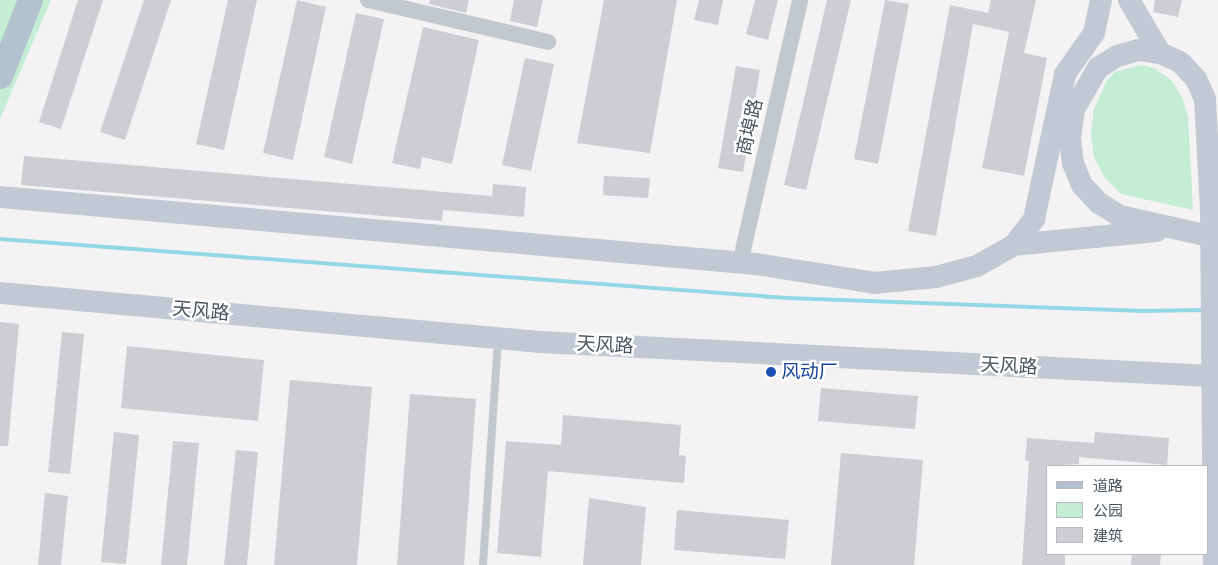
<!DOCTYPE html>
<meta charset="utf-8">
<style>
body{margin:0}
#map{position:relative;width:1218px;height:565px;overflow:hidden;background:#f4f2f2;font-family:Figtree,"Noto Sans SC",sans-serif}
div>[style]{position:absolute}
.green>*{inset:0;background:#c4eed3}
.stream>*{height:4px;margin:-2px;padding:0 2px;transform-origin:2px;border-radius:2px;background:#94d8e8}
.building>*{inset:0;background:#ccced4}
.lane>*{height:8px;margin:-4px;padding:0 4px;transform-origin:4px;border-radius:4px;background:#c1c9cf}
.street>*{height:16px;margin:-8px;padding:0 8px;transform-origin:8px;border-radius:8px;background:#c1c9cf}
.secondary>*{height:22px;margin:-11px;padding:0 11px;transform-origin:11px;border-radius:11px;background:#c1cad4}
.primary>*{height:25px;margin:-12.5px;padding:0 12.5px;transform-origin:12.5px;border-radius:12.5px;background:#b3c2ce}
.secondary-bridge>*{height:22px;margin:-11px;padding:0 11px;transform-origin:11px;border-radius:11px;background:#c1cad4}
.dots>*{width:14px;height:14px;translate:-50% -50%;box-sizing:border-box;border:2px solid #fff;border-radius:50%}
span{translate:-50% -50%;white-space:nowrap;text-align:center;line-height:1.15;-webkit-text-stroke:5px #fff;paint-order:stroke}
.street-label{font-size:19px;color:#4a555e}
.transit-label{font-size:19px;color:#164399}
.left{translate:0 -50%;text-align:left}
.legend{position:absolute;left:1046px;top:465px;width:162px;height:90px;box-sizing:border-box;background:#fff;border:1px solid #b7bbbf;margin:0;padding:6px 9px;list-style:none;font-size:15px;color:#4a555e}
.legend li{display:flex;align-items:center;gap:10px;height:25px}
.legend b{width:25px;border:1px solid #b7bbbf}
</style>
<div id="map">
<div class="green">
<i style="clip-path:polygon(0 0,51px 0,0 119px)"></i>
<i style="clip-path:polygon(1141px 65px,1154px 68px,1171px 80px,1182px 97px,1188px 116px,1193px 210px,1121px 194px,1105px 178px,1094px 157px,1091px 134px,1094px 109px,1106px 82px,1115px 72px)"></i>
</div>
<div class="stream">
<i style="left:0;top:239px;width:789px;rotate:4.29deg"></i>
<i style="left:787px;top:298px;width:351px;rotate:2.1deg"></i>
<i style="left:1138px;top:311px;width:68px;rotate:-0.8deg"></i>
</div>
<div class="building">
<i style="clip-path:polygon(78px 0,103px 0,61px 129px,39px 122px)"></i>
<i style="clip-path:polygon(144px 0,171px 0,125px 140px,100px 132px)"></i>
<i style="clip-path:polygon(228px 0,257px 0,224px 150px,196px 144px)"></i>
<i style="clip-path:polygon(297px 0,326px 7px,293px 160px,263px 153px)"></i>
<i style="clip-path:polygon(430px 0,469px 0,466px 13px,429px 4px)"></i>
<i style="clip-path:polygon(514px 0,543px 0,537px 27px,510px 21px)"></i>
<i style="clip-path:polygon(604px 0,677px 0,650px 153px,577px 143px)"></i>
<i style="clip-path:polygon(699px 0,723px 0,718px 25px,694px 20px)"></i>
<i style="clip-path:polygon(755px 0,778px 0,768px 40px,746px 34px)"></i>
<i style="clip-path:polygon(827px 0,851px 0,806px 190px,784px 185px)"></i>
<i style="clip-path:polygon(885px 0,909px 4px,878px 164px,854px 159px)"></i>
<i style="clip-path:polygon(991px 0,1036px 0,1024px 53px,1047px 58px,1024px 176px,982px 168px,1009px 32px,973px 24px,936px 236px,908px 231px,950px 5px,988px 13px)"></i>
<i style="clip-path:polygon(1155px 0,1182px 0,1178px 17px,1153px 12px)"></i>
<i style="clip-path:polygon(356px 13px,384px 19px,352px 164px,324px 157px)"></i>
<i style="clip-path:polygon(423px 27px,479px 40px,452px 164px,422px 157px,420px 169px,392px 163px)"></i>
<i style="clip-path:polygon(525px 58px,554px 64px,531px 171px,502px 165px)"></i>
<i style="clip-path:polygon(736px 66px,760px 70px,743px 172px,718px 168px)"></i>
<i style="clip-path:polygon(24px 156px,492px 196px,493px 184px,526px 187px,524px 217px,443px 210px,442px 221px,21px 185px)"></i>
<i style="clip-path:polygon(604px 176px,650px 178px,648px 198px,603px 195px)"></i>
<i style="clip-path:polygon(0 322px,19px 324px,8px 446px,0 446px)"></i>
<i style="clip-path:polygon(62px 332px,84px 334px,70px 474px,48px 472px)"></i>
<i style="clip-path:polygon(127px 346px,264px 360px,258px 421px,121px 408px)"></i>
<i style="clip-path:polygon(290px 380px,372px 387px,357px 565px,274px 565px)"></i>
<i style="clip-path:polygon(821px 388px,918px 396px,915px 429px,818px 421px)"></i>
<i style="clip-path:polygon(410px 394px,476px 399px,464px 565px,397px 565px)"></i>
<i style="clip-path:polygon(563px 415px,681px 425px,679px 455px,686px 456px,684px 483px,548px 471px,541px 557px,497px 553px,506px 441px,561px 445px)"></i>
<i style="clip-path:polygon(114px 432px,139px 435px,126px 564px,101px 562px)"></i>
<i style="clip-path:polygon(1095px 432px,1169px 438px,1167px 465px,1079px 457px,1079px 464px,1047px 466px,1047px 554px,1065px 554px,1065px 565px,1022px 565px,1029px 461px,1025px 461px,1027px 438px,1094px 443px)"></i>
<i style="clip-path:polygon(173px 441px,199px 443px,187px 565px,161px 565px)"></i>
<i style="clip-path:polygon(236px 450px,258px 452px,247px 565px,224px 565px)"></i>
<i style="clip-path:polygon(841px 453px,923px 460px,914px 565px,831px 565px)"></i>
<i style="clip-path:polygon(45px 493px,68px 496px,61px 565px,38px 565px)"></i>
<i style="clip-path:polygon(589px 498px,646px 507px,641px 565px,583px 565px)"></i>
<i style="clip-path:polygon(677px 510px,789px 520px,785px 559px,674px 550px)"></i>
<i style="clip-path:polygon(1132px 554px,1161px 554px,1160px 565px,1131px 565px)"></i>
</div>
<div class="lane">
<i style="left:483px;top:565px;width:225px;rotate:-86.2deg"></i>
</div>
<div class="street">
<i style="left:368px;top:0;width:185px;rotate:13.1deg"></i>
<i style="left:740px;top:263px;width:270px;rotate:-77.1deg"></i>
</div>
<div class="secondary">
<i style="left:1129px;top:0;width:61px;rotate:59.7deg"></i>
<i style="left:0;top:197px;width:759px;rotate:5.06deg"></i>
<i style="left:756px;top:264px;width:120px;rotate:9.1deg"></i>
<i style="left:874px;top:283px;width:62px;rotate:-5.5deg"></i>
<i style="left:936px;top:277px;width:42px;rotate:-15deg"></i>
<i style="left:977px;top:266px;width:43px;rotate:-29.6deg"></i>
<i style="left:1014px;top:245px;width:33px;rotate:-52deg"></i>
<i style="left:1034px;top:219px;width:148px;rotate:-77.9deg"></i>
<i style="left:1065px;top:74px;width:50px;rotate:-54.7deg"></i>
<i style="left:1094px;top:33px;width:34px;rotate:-78deg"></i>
<i style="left:1211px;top:211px;width:112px;rotate:-93.1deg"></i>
<i style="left:1205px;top:99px;width:22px;rotate:-114deg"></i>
<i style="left:1196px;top:79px;width:23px;rotate:-133deg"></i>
<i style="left:1180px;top:62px;width:22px;rotate:-156deg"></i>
<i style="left:1160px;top:53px;width:22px;rotate:-172deg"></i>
<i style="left:1138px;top:50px;width:22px;rotate:164deg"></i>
<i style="left:1117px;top:56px;width:22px;rotate:148deg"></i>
<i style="left:1098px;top:68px;width:48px;rotate:120.3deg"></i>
<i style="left:1074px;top:109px;width:30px;rotate:98deg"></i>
<i style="left:1070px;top:139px;width:24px;rotate:83deg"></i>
<i style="left:1073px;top:163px;width:24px;rotate:68deg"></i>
<i style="left:1082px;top:185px;width:25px;rotate:47deg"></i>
<i style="left:1099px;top:203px;width:25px;rotate:32deg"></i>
<i style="left:1120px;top:216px;width:100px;rotate:12.7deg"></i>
<i style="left:1014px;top:245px;width:143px;rotate:-5.6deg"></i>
<i style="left:0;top:293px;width:542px;rotate:5.18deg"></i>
<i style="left:540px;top:342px;width:672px;rotate:2.9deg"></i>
<i style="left:1212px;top:336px;width:229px;rotate:89.5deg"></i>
</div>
<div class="primary">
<i style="left:0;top:76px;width:82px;rotate:-68.5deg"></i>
</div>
<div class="secondary-bridge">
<i style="left:1211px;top:211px;width:125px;rotate:89.5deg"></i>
</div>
<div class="dots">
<i style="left:771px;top:372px;background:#1a4fb4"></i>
</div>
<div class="street-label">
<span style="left:750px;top:127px;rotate:-77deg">商埠路</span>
<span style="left:201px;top:311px;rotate:5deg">天风路</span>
<span style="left:605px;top:345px;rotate:3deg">天风路</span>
<span style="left:1009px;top:366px;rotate:3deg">天风路</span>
</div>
<div class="transit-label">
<span class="left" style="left:781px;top:372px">风动厂</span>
</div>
<ul class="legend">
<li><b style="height:6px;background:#b3c2ce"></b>道路</li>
<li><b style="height:14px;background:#c4eed3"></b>公园</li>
<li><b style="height:14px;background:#ccced4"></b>建筑</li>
</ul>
</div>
